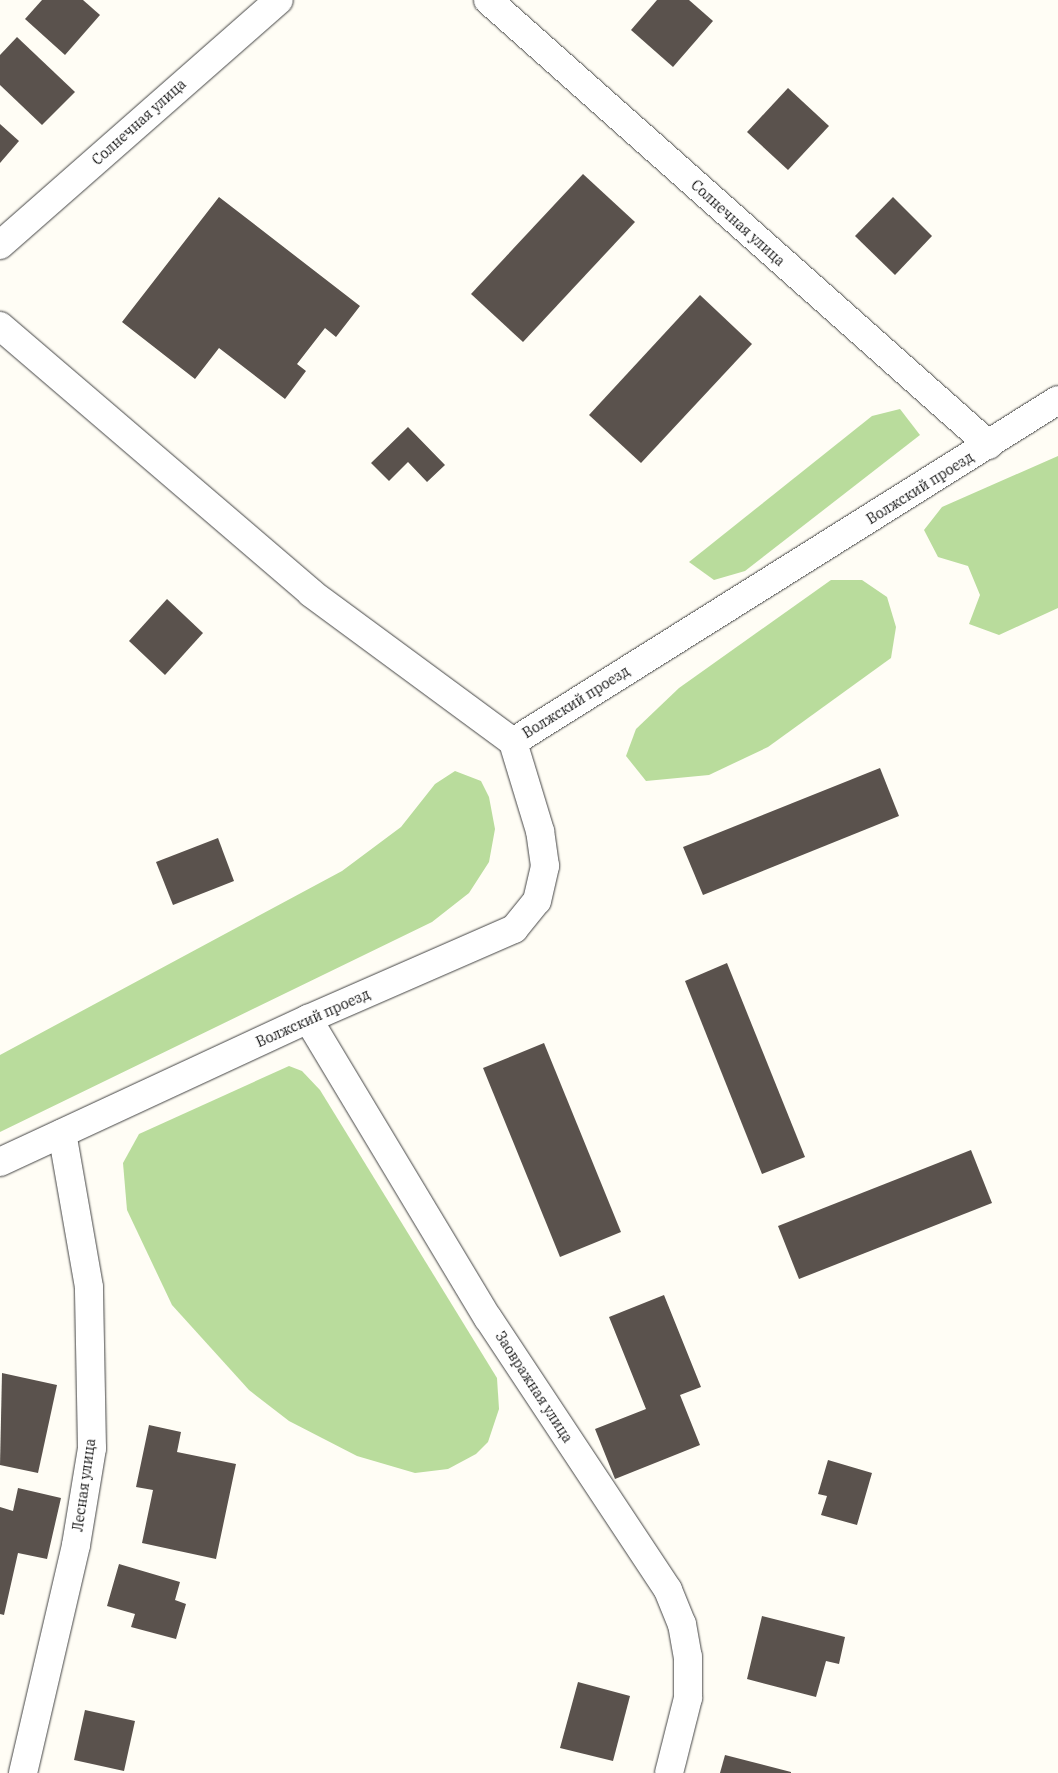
<!DOCTYPE html>
<meta charset="utf-8">
<style>
body{margin:0}
#map{position:relative;width:1058px;height:1773px;overflow:hidden;background:#fffdf5;font-family:"IBM Plex Serif",serif}
div>[style]{position:absolute}
.forest>*{inset:0;background:#b9dc9c}
.building>*{inset:0;background:#5a524d}
.roads{filter:drop-shadow(0 0 1px #444) drop-shadow(0 0 1px #444)}
.minor>*{height:28px;margin:-14px;padding:0 14px;transform-origin:14px;border-radius:14px;background:#fff}
span{translate:-50% -50%;white-space:nowrap;text-align:center;line-height:1.15;-webkit-text-stroke:5px #fff;paint-order:stroke}
.street-label{font-size:14px;color:#111}
</style>
<div id="map">
<div class="forest">
<i style="clip-path:polygon(900px 409px,920px 435px,745px 571px,714px 580px,689px 562px,872px 416px)"></i>
<i style="clip-path:polygon(1058px 456px,1058px 608px,999px 635px,969px 624px,980px 595px,968px 566px,938px 557px,924px 530px,942px 507px)"></i>
<i style="clip-path:polygon(831px 580px,862px 580px,887px 597px,896px 627px,891px 658px,768px 747px,709px 775px,646px 781px,626px 756px,636px 729px,679px 688px)"></i>
<i style="clip-path:polygon(455px 771px,481px 781px,489px 797px,495px 829px,489px 862px,469px 893px,432px 922px,0 1132px,0 1055px,342px 871px,401px 827px,435px 784px)"></i>
<i style="clip-path:polygon(289px 1066px,302px 1071px,320px 1090px,497px 1378px,499px 1409px,488px 1442px,476px 1454px,448px 1469px,415px 1473px,357px 1456px,289px 1421px,249px 1390px,172px 1305px,127px 1210px,123px 1163px,139px 1134px)"></i>
</div>
<div class="building">
<i style="clip-path:polygon(42px 0,83px 0,100px 15px,65px 55px,25px 19px)"></i>
<i style="clip-path:polygon(657px 0,689px 0,713px 21px,673px 67px,631px 30px)"></i>
<i style="clip-path:polygon(17px 37px,75px 92px,42px 125px,0 85px,0 55px)"></i>
<i style="clip-path:polygon(788px 88px,829px 126px,788px 170px,747px 132px)"></i>
<i style="clip-path:polygon(0 124px,19px 141px,0 163px)"></i>
<i style="clip-path:polygon(583px 174px,635px 222px,523px 342px,471px 294px)"></i>
<i style="clip-path:polygon(219px 197px,360px 306px,336px 337px,325px 328px,297px 364px,306px 371px,285px 399px,219px 348px,195px 379px,122px 322px)"></i>
<i style="clip-path:polygon(893px 197px,932px 236px,895px 275px,855px 236px)"></i>
<i style="clip-path:polygon(700px 295px,752px 344px,641px 463px,589px 415px)"></i>
<i style="clip-path:polygon(408px 427px,445px 465px,427px 482px,408px 462px,389px 481px,371px 463px)"></i>
<i style="clip-path:polygon(167px 599px,203px 633px,165px 675px,129px 641px)"></i>
<i style="clip-path:polygon(880px 768px,899px 816px,703px 895px,683px 847px)"></i>
<i style="clip-path:polygon(218px 838px,234px 881px,173px 905px,156px 862px)"></i>
<i style="clip-path:polygon(727px 963px,805px 1157px,762px 1174px,685px 981px)"></i>
<i style="clip-path:polygon(544px 1043px,621px 1232px,560px 1257px,483px 1068px)"></i>
<i style="clip-path:polygon(971px 1150px,992px 1203px,799px 1279px,778px 1226px)"></i>
<i style="clip-path:polygon(664px 1295px,701px 1387px,680px 1395px,700px 1445px,615px 1479px,595px 1429px,646px 1409px,609px 1317px)"></i>
<i style="clip-path:polygon(2px 1373px,57px 1385px,38px 1473px,0 1465px)"></i>
<i style="clip-path:polygon(149px 1425px,181px 1432px,177px 1452px,236px 1464px,216px 1559px,142px 1543px,153px 1490px,136px 1487px)"></i>
<i style="clip-path:polygon(828px 1460px,872px 1473px,857px 1525px,821px 1515px,827px 1496px,818px 1494px)"></i>
<i style="clip-path:polygon(18px 1488px,61px 1498px,47px 1559px,18px 1553px,4px 1615px,0 1614px,0 1507px,13px 1511px)"></i>
<i style="clip-path:polygon(119px 1564px,180px 1582px,175px 1600px,186px 1604px,176px 1639px,131px 1627px,135px 1614px,107px 1606px)"></i>
<i style="clip-path:polygon(762px 1616px,845px 1637px,839px 1664px,826px 1661px,816px 1697px,747px 1679px)"></i>
<i style="clip-path:polygon(578px 1682px,630px 1696px,613px 1761px,560px 1748px)"></i>
<i style="clip-path:polygon(85px 1710px,135px 1721px,124px 1771px,74px 1760px)"></i>
<i style="clip-path:polygon(725px 1755px,791px 1772px,791px 1773px,720px 1773px)"></i>
</div>
<div class="roads">
<div class="minor">
<i style="left:488px;top:0;width:670px;rotate:41.61deg"></i>
<i style="left:0;top:245px;width:371px;rotate:-41.3deg"></i>
<i style="left:0;top:326px;width:410px;rotate:40.6deg"></i>
<i style="left:311px;top:593px;width:251px;rotate:36.4deg"></i>
<i style="left:308px;top:1019px;width:349px;rotate:59deg"></i>
<i style="left:488px;top:1318px;width:326px;rotate:56.5deg"></i>
<i style="left:668px;top:1590px;width:37px;rotate:68deg"></i>
<i style="left:682px;top:1624px;width:34px;rotate:80deg"></i>
<i style="left:688px;top:1657px;width:41px;rotate:90deg"></i>
<i style="left:688px;top:1698px;width:77px;rotate:104.2deg"></i>
<i style="left:0;top:1162px;width:340px;rotate:-24.9deg"></i>
<i style="left:308px;top:1019px;width:225px;rotate:-23.6deg"></i>
<i style="left:514px;top:929px;width:36px;rotate:-51deg"></i>
<i style="left:537px;top:901px;width:36px;rotate:-77deg"></i>
<i style="left:545px;top:866px;width:35px;rotate:-98deg"></i>
<i style="left:540px;top:831px;width:93px;rotate:-106.9deg"></i>
<i style="left:513px;top:742px;width:643px;rotate:-32.11deg"></i>
<i style="left:23px;top:1773px;width:234px;rotate:-76.9deg"></i>
<i style="left:76px;top:1545px;width:98px;rotate:-80.6deg"></i>
<i style="left:92px;top:1448px;width:161px;rotate:-91.1deg"></i>
<i style="left:89px;top:1287px;width:156px;rotate:-99.9deg"></i>
</div>
</div>
<div class="street-label">
<span style="left:139px;top:122px;rotate:-42deg">Солнечная улица</span>
<span style="left:738px;top:223px;rotate:42deg">Солнечная улица</span>
<span style="left:920px;top:488px;rotate:-32deg">Волжский проезд</span>
<span style="left:576px;top:702px;rotate:-32deg">Волжский проезд</span>
<span style="left:313px;top:1018px;rotate:-24deg">Волжский проезд</span>
<span style="left:534px;top:1387px;rotate:57deg">Заовражная улица</span>
<span style="left:84px;top:1485px;rotate:-82deg">Лесная улица</span>
</div>
</div>
